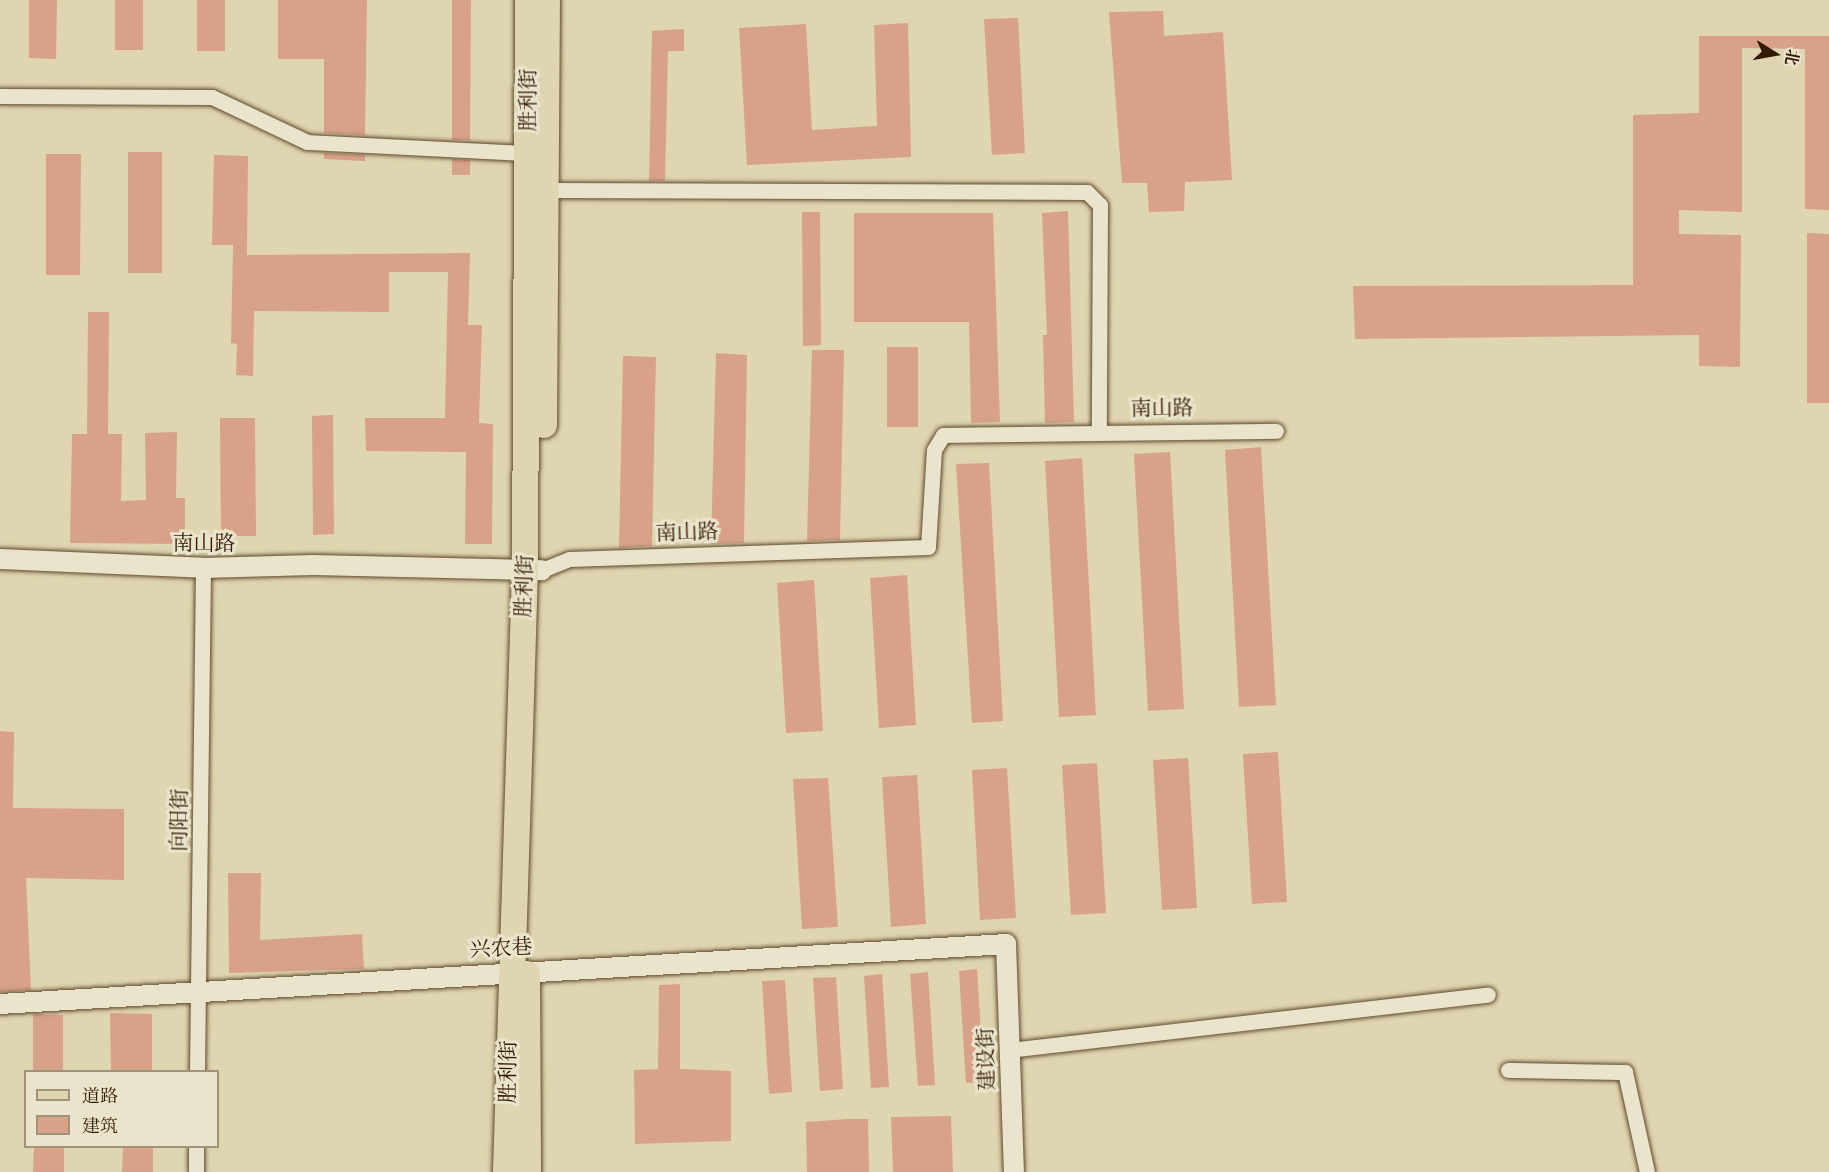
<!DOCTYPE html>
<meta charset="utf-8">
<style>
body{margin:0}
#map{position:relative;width:1829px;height:1172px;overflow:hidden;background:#dfd5b0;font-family:"Gentium Book Plus","Noto Serif SC",serif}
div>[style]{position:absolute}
.building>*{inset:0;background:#d8a289}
.roads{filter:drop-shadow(0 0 2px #5f492c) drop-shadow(0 0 2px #5f492c)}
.minor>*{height:15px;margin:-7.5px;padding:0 7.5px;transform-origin:7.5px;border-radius:7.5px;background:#eae4cc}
.tertiary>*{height:20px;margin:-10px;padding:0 10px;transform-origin:10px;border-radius:10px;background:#eae4cc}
.primary>*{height:26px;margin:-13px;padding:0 13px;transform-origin:13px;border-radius:13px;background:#dfd5b0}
span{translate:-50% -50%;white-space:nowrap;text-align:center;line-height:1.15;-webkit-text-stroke:6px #eae4cc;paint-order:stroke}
.street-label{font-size:21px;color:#341a00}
.legend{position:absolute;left:24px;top:1070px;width:195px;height:78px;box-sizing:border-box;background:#eae4cc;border:2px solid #a1937a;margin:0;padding:8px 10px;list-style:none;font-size:18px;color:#341a00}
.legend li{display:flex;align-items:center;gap:12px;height:30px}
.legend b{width:30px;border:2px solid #a1937a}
.north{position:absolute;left:1745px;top:24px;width:60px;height:60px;-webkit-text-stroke:4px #eae4cc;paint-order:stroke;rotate:101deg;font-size:16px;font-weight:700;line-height:24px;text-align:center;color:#341a00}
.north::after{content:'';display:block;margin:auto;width:21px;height:27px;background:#341a00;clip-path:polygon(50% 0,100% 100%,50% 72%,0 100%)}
</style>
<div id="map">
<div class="building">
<i style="clip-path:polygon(29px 0,57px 0,56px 59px,29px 58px)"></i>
<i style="clip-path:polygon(115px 0,143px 0,143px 50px,115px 50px)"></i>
<i style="clip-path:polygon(197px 0,225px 0,225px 51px,197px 51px)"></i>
<i style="clip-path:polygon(278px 0,367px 0,365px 135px,324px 133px,324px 59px,278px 59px)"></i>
<i style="clip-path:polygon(452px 0,471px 0,470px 140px,452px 140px)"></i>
<i style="clip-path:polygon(1163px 11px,1164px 36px,1223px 32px,1232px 180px,1185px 182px,1184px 211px,1149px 212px,1147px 183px,1122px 183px,1109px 12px)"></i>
<i style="clip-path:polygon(1018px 18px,1025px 153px,992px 155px,984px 19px)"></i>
<i style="clip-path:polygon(908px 23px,911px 157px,747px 165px,739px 28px,806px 24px,812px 130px,877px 126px,874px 25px)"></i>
<i style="clip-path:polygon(684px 29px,684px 51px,668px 51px,665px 181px,649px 181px,652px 31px)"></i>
<i style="clip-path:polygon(1699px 36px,1829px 36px,1829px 210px,1805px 209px,1805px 49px,1742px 48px,1742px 212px,1679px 210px,1679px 234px,1741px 235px,1740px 367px,1699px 366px,1699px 335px,1355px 339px,1353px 286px,1633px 285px,1633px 115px,1699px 113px)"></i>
<i style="clip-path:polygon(128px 152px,162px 152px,162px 273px,128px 273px)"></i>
<i style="clip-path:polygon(324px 153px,365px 155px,365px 161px,324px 159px)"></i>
<i style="clip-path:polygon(46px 154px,81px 154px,80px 275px,46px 275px)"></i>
<i style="clip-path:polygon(214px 155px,248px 156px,247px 255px,470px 253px,468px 325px,482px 325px,479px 423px,493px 424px,492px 544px,465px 544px,466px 452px,366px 451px,365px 418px,445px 418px,448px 272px,389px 272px,389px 312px,254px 311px,253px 376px,236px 375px,237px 344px,231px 343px,233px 245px,212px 245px)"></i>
<i style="clip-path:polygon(452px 159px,470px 160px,470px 175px,452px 175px)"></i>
<i style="clip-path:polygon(1068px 211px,1074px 422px,1045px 423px,1043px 335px,1047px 335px,1042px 213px)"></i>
<i style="clip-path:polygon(802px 212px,820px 212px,821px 345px,803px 346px)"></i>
<i style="clip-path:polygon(854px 213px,993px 213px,1000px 422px,971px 423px,969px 322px,854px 322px)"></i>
<i style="clip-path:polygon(1807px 233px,1829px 234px,1829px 403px,1807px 403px)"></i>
<i style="clip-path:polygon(88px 312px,109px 312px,108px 434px,122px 434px,121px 501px,146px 500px,145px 433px,177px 432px,176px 498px,185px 498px,185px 544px,70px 543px,72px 434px,87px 434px)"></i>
<i style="clip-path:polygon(887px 347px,918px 347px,918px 427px,887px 427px)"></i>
<i style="clip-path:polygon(812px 350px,844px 350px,840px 540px,807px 541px)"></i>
<i style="clip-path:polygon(716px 353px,747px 355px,744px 543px,711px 544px)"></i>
<i style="clip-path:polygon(623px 356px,656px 357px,652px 546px,619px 548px)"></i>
<i style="clip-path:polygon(333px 415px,334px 534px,313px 535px,312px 416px)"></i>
<i style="clip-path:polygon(220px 418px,255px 418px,256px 536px,221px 536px)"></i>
<i style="clip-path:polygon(1261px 447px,1276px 705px,1239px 707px,1225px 450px)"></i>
<i style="clip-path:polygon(1170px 452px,1184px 709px,1148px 711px,1134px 454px)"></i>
<i style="clip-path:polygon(1082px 458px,1096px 715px,1059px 717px,1045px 461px)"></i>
<i style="clip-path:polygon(989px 463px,1003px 721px,972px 723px,956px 464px)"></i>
<i style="clip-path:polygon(907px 575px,916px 725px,879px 728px,870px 578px)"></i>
<i style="clip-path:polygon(814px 580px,823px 731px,786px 733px,777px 583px)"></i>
<i style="clip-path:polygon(0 731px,14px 732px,13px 808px,124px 809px,124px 880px,26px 878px,31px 990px,0 992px)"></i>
<i style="clip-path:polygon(1278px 752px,1287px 902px,1252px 904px,1243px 754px)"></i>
<i style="clip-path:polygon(1188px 758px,1197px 908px,1162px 910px,1153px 760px)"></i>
<i style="clip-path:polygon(1097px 763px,1106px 913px,1071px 915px,1062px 765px)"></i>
<i style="clip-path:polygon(1007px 768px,1016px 918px,980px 920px,972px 770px)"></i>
<i style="clip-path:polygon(917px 775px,926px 924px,891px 927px,882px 777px)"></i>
<i style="clip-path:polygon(828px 778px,838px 927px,802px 929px,793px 779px)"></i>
<i style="clip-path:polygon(228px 873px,261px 873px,260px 940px,362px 934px,364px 969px,229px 973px)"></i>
<i style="clip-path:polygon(977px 969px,984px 1082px,966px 1083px,959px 971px)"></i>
<i style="clip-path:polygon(928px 972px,935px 1085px,918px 1086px,910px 974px)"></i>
<i style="clip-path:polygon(882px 974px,889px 1087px,871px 1088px,864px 976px)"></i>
<i style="clip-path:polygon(836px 977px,843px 1089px,820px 1091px,813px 978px)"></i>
<i style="clip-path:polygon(785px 980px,792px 1092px,769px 1094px,762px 981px)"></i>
<i style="clip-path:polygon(680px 984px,680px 1069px,731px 1071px,731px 1141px,635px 1144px,634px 1070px,658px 1069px,659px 985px)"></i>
<i style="clip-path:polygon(110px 1013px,152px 1014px,152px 1071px,111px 1071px)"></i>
<i style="clip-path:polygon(33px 1014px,63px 1015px,63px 1071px,33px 1071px)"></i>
<i style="clip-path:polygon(951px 1116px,953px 1172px,893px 1172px,891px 1117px)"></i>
<i style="clip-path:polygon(848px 1119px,868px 1119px,869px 1172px,807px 1172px,806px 1122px)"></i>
<i style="clip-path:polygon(34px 1146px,64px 1146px,64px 1172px,33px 1172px)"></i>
<i style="clip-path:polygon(123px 1146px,153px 1146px,153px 1172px,122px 1172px)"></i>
</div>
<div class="roads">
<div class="minor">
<i style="left:0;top:96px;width:212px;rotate:0.3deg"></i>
<i style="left:212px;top:97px;width:105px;rotate:25.3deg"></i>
<i style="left:307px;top:142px;width:220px;rotate:2.9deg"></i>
<i style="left:546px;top:190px;width:541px;rotate:0.21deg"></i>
<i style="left:1087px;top:192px;width:18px;rotate:45deg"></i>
<i style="left:1100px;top:205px;width:228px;rotate:90.3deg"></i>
<i style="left:542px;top:570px;width:29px;rotate:-22deg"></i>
<i style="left:569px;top:559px;width:359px;rotate:-1.9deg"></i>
<i style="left:928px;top:547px;width:97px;rotate:-86.5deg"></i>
<i style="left:934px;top:450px;width:17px;rotate:-59deg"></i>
<i style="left:943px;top:435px;width:333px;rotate:-0.7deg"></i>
<i style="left:1009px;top:1050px;width:482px;rotate:-6.6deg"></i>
<i style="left:1508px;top:1070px;width:117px;rotate:1deg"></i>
<i style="left:1625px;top:1072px;width:102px;rotate:77.6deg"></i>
<i style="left:197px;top:1072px;width:504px;rotate:-89.32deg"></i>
<i style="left:196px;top:1172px;width:26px;rotate:-90deg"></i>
</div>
<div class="tertiary">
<i style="left:0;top:559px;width:203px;rotate:2.5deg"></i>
<i style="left:203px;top:568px;width:110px;rotate:-1.6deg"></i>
<i style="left:313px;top:565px;width:229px;rotate:1.3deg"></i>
<i style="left:0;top:1004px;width:1008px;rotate:-3.41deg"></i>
<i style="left:1006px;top:944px;width:228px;rotate:88deg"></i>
</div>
<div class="primary">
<i style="left:544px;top:425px;width:425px;rotate:-89.6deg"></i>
<i style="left:527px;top:974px;width:198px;rotate:89.7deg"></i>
<i style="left:506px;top:1172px;width:602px;rotate:-88.19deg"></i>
<i style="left:525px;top:570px;width:570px;rotate:-89.7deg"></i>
</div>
</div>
<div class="street-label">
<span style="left:528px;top:100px;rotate:-90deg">胜利街</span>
<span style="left:1162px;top:408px;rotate:-1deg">南山路</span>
<span style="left:687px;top:532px;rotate:-2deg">南山路</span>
<span style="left:204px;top:543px">南山路</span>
<span style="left:524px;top:586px;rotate:-88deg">胜利街</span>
<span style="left:179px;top:820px;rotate:-89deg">向阳街</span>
<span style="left:501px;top:948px;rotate:-3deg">兴农巷</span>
<span style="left:986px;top:1059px;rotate:-92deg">建设街</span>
<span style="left:508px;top:1072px;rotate:-89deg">胜利街</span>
</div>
<ul class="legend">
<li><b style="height:8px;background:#dfd5b0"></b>道路</li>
<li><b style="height:16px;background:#d8a289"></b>建筑</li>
</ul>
<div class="north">北</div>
</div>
